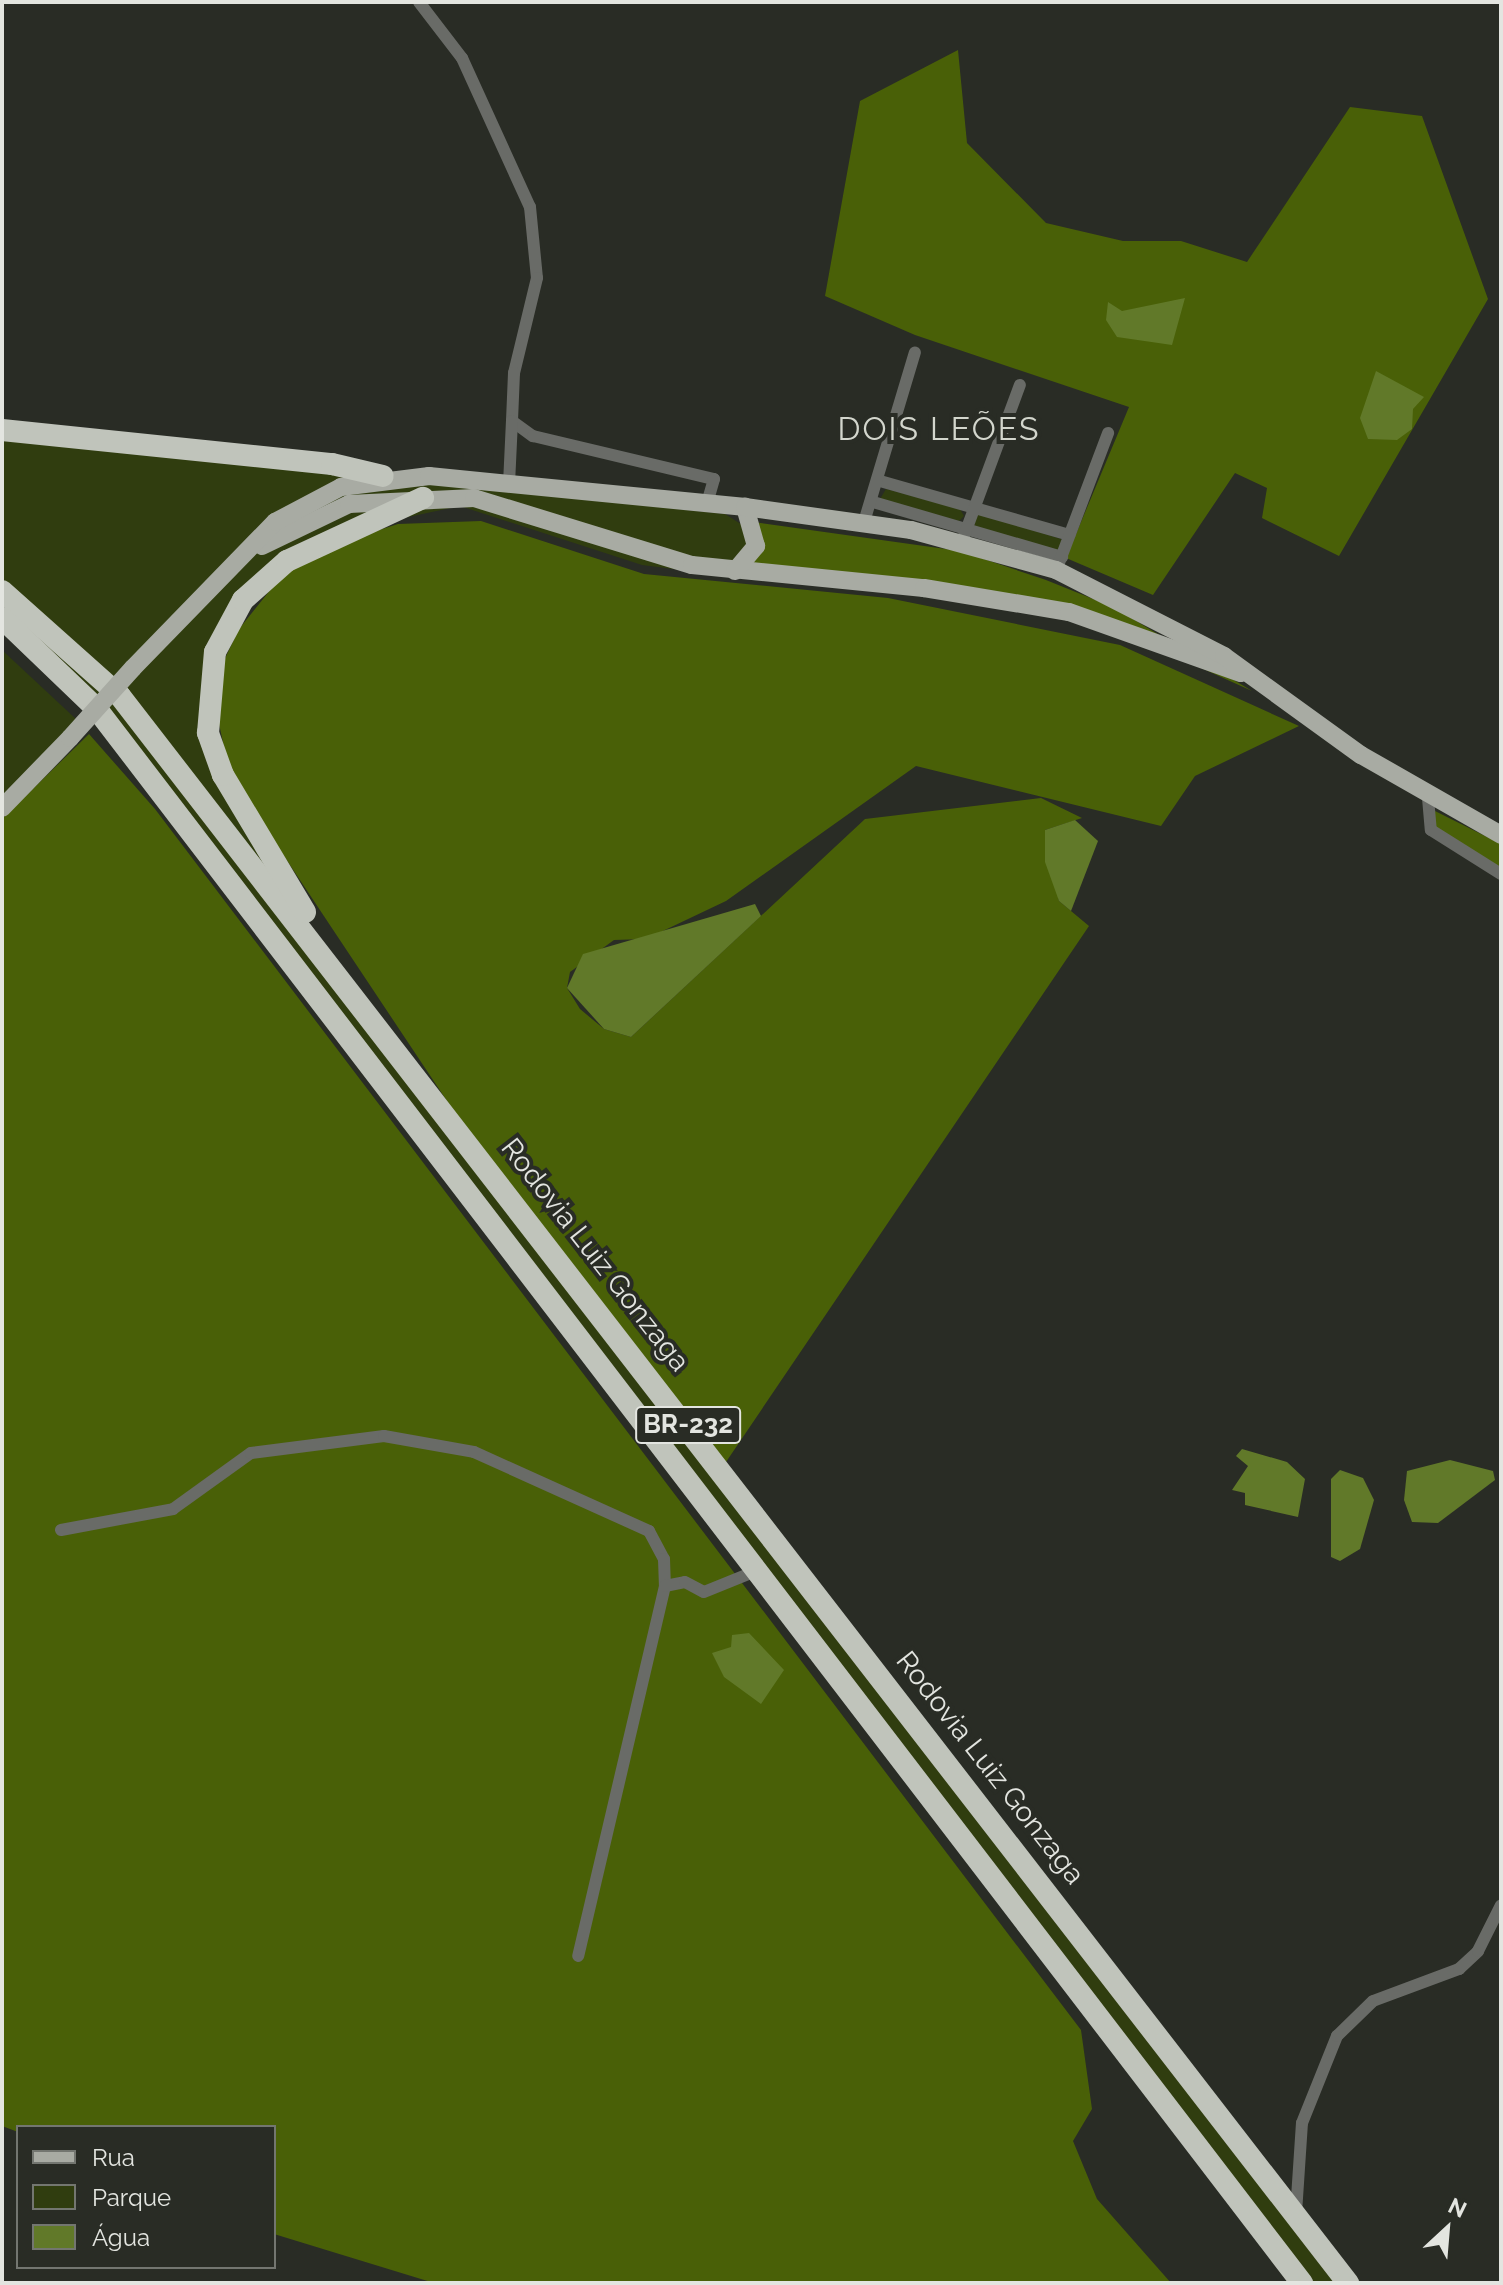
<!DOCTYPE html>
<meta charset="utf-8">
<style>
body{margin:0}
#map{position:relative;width:1503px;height:2285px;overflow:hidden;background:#292c25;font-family:Raleway,sans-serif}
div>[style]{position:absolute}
.green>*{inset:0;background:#303d0f}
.forest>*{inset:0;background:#496007}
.water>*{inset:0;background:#617929}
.street>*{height:12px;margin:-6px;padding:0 6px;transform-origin:6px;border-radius:6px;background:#696b67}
.primary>*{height:18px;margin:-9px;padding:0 9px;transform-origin:9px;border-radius:9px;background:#a8aba3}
.highway>*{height:22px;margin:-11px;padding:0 11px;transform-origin:11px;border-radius:11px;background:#c0c4bb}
.primary-bridge>*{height:18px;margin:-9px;padding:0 9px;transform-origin:9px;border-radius:9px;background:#a8aba3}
span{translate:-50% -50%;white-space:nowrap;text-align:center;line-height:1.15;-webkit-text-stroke:8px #292c25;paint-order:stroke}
.shield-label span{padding:2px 6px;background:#292c25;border:2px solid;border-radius:6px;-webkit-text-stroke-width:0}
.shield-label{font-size:26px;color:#e3e5e0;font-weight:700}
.street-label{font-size:28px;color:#e3e5e0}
.quarter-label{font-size:32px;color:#d3d6cd;letter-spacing:2px}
.frame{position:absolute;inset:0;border:4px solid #e3e5e0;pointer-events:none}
.legend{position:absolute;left:16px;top:2125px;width:260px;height:144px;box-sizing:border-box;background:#292c25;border:2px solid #737670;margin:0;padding:10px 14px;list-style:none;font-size:24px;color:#e3e5e0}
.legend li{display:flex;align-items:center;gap:16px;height:40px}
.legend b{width:40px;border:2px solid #737670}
.north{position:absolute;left:1407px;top:2189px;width:80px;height:80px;-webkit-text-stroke:6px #292c25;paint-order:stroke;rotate:26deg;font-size:22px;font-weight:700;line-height:32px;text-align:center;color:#e3e5e0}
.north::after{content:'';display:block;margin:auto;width:28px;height:36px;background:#e3e5e0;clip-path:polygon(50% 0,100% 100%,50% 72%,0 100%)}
</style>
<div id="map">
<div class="green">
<i style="clip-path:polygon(2px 437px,725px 514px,755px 533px,735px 577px,642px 565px,460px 506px,352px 529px,264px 580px,203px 697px,280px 888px,1339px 2283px,1302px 2283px,99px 713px,194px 614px,96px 708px,2px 619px)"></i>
<i style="clip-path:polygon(886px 489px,960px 509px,964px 516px,959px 521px,880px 499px)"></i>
<i style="clip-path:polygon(976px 513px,1061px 539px,1063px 543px,1057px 552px,974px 527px)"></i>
<i style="clip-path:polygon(2px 650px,77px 720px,2px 797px)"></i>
</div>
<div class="forest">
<i style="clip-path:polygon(958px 50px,967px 143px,1046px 223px,1123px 241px,1181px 241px,1247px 262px,1350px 107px,1422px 116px,1488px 299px,1339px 556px,1262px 518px,1267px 488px,1235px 473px,1153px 595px,1066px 558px,1129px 407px,915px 335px,825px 296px,860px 101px)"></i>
<i style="clip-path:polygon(481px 521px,644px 574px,888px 598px,1120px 645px,1299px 726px,1195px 776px,1161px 826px,916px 766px,726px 901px,646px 939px,614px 940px,570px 972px,567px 988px,580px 1009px,604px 1029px,631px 1037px,865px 819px,1041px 798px,1082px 818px,1045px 830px,1059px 901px,1089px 926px,726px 1462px,449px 1104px,230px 775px,218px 719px,219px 671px,239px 629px,275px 584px,302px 560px,351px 539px,398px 524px)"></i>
<i style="clip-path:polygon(754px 522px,960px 551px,1046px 580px,1113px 607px,1252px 691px,1115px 629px,752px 563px)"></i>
<i style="clip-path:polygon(89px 734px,155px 809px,1081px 2030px,1092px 2109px,1073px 2141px,1097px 2199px,1171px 2283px,434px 2283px,274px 2234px,274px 2127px,18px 2132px,2px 2126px,2px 819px)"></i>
<i style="clip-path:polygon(1427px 807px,1501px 844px,1501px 874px,1436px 834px)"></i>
</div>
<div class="water">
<i style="clip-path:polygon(1185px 298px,1172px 345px,1117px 337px,1106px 320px,1108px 302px,1122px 311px)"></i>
<i style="clip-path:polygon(1376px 371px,1424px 397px,1413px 409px,1412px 429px,1397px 440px,1368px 439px,1360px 418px)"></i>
<i style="clip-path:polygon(1075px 820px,1098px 841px,1071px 911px,1059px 901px,1045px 862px,1045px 830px)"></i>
<i style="clip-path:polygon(755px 904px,761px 916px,631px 1037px,604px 1029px,567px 988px,583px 954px)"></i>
<i style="clip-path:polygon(1242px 1449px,1287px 1462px,1305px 1479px,1298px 1517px,1245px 1505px,1245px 1493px,1232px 1490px,1248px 1466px,1236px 1456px)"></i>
<i style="clip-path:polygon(1450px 1460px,1493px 1471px,1495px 1480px,1438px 1523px,1412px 1522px,1404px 1500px,1407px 1471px)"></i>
<i style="clip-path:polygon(1340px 1470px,1363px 1478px,1374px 1500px,1360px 1549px,1340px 1561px,1331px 1557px,1331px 1479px)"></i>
<i style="clip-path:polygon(749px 1633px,784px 1670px,761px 1704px,724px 1677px,712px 1653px,731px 1647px,732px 1635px)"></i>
</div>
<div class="street">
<i style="left:419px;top:2px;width:71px;rotate:52.5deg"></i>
<i style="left:462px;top:58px;width:164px;rotate:65.5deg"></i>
<i style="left:530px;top:207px;width:71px;rotate:84.4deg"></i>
<i style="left:537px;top:278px;width:98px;rotate:103.6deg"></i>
<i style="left:514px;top:373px;width:48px;rotate:92.4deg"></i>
<i style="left:512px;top:421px;width:26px;rotate:36deg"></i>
<i style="left:533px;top:436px;width:186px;rotate:13.4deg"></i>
<i style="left:714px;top:479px;width:26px;rotate:106deg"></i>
<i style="left:880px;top:481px;width:197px;rotate:15.9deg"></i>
<i style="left:509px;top:484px;width:63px;rotate:-87.3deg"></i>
<i style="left:873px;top:502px;width:197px;rotate:16.2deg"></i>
<i style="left:864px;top:522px;width:177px;rotate:-73.3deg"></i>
<i style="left:964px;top:536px;width:161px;rotate:-69.7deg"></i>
<i style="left:1059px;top:563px;width:139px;rotate:-69.3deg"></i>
<i style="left:1428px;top:798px;width:32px;rotate:85deg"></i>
<i style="left:1431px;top:830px;width:83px;rotate:32.2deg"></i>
<i style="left:61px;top:1530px;width:114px;rotate:-10.6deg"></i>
<i style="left:173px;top:1509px;width:96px;rotate:-35.7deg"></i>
<i style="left:251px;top:1453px;width:134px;rotate:-7.3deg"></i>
<i style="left:384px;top:1436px;width:91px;rotate:10.1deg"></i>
<i style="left:474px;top:1452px;width:192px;rotate:24.3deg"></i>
<i style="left:649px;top:1531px;width:32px;rotate:62deg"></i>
<i style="left:664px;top:1559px;width:27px;rotate:88deg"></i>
<i style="left:665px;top:1586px;width:380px;rotate:103.2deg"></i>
<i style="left:665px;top:1586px;width:20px;rotate:-11deg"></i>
<i style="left:685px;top:1582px;width:21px;rotate:28deg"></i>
<i style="left:704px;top:1592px;width:56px;rotate:-22deg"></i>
<i style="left:1296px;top:2213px;width:90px;rotate:-86.2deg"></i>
<i style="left:1302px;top:2123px;width:94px;rotate:-68.1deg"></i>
<i style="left:1337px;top:2036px;width:50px;rotate:-44.2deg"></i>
<i style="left:1373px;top:2001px;width:92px;rotate:-20.4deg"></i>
<i style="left:1459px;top:1969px;width:26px;rotate:-43deg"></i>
<i style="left:1478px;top:1951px;width:51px;rotate:-63.4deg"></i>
</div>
<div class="primary">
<i style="left:262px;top:546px;width:97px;rotate:-25.8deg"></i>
<i style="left:349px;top:504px;width:125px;rotate:-2.7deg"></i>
<i style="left:474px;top:498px;width:228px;rotate:17.1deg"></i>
<i style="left:692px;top:565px;width:233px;rotate:5.7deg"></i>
<i style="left:924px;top:588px;width:147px;rotate:9.4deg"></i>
<i style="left:1069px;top:612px;width:182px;rotate:19.6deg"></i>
<i style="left:735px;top:571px;width:33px;rotate:-50deg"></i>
<i style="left:756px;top:546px;width:41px;rotate:-105.8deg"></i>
<i style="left:133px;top:668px;width:204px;rotate:-45.8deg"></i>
<i style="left:275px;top:522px;width:75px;rotate:-27.9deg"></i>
<i style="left:341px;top:487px;width:89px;rotate:-7.1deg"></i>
<i style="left:429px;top:476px;width:318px;rotate:5.6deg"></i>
<i style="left:745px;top:507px;width:168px;rotate:7.9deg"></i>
<i style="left:911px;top:530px;width:150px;rotate:15.4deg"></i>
<i style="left:1056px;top:570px;width:189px;rotate:27.1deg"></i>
<i style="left:1224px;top:656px;width:169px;rotate:35.9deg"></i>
<i style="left:1361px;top:755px;width:161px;rotate:29.7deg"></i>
<i style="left:2px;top:808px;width:98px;rotate:-45.8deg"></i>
</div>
<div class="highway">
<i style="left:2px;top:430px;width:332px;rotate:5.9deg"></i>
<i style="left:332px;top:464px;width:52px;rotate:13.2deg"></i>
<i style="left:2px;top:591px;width:158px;rotate:41.7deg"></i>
<i style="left:120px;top:696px;width:2007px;rotate:52.27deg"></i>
<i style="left:2px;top:618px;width:130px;rotate:43.8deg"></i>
<i style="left:96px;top:708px;width:1984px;rotate:52.56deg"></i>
<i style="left:305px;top:912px;width:160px;rotate:-120.9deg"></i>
<i style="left:223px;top:775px;width:45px;rotate:-109.7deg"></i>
<i style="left:208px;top:733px;width:81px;rotate:-85.1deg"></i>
<i style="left:215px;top:652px;width:59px;rotate:-61.7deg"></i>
<i style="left:243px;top:600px;width:59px;rotate:-41.6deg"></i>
<i style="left:287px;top:561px;width:150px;rotate:-24.9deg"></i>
</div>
<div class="primary-bridge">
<i style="left:70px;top:738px;width:94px;rotate:-48deg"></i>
</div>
<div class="shield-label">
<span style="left:688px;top:1425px">BR-232</span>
</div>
<div class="street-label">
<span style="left:595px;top:1255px;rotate:52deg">Rodovia Luiz Gonzaga</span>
<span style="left:990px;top:1768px;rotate:52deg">Rodovia Luiz Gonzaga</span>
</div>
<div class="quarter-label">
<span style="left:939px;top:429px">DOIS LEÕES</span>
</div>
<div class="frame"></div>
<ul class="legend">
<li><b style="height:10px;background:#a8aba3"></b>Rua</li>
<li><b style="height:22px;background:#303d0f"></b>Parque</li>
<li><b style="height:22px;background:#617929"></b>Água</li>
</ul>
<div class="north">N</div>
</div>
